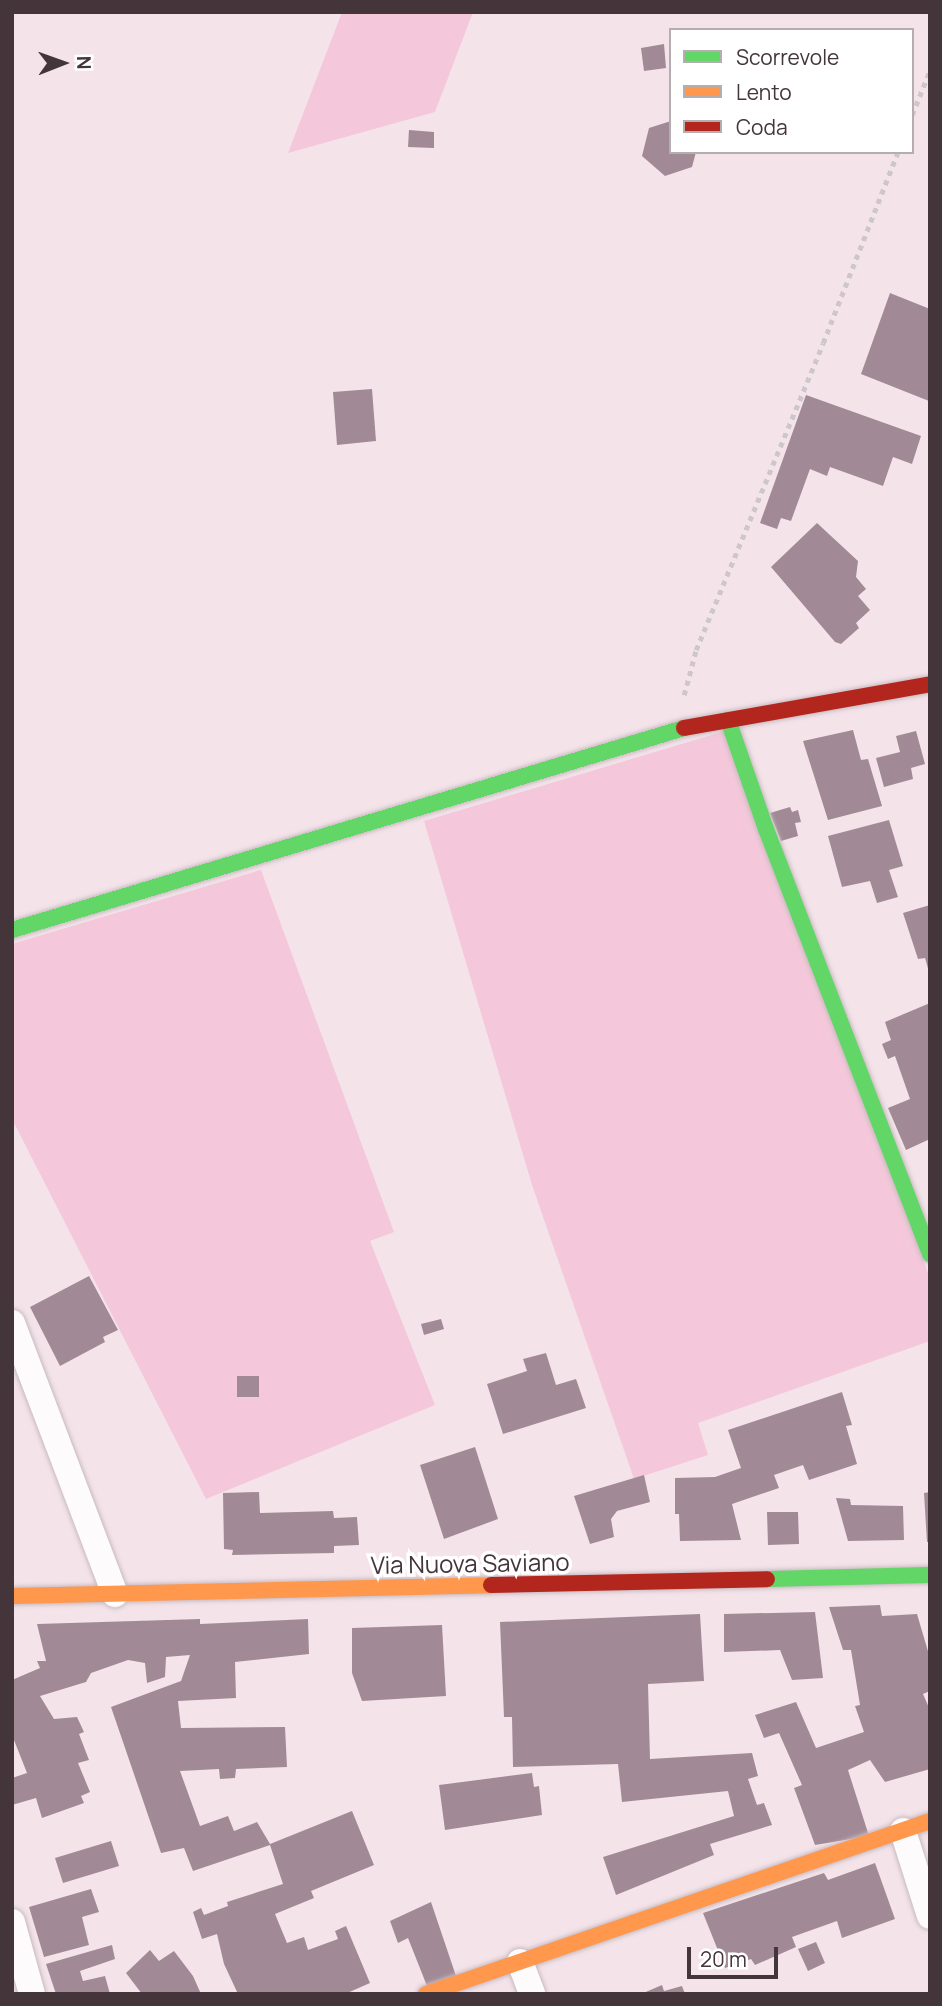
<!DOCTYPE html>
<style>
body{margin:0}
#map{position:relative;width:942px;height:2006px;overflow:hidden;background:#f4e4ea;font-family:Manrope,sans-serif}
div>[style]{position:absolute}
.green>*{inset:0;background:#f4c8da}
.building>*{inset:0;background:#a18a95}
.path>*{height:4.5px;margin-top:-2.25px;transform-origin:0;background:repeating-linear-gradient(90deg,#cdc6ca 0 5px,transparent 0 10px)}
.roads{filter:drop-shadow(0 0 2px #c8bac0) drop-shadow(0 0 2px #c8bac0)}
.street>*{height:26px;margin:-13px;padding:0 13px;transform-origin:13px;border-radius:13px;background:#fdfbfc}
.fast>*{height:16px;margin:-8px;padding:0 8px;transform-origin:8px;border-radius:8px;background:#63d668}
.slow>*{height:16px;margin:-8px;padding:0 8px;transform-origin:8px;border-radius:8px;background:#ff974d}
.jam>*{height:16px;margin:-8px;padding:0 8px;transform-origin:8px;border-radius:8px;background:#b3261e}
span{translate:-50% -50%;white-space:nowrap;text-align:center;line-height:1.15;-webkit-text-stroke:7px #fff;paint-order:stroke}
.street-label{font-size:24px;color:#44353b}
.frame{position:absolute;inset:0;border:14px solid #44353b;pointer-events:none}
.legend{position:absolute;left:669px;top:28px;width:245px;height:126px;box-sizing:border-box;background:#fff;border:2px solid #b4aeb1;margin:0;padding:9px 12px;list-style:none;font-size:21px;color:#44353b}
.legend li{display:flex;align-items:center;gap:14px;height:35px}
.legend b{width:35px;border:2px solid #b4aeb1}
.north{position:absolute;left:28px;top:28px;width:70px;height:70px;-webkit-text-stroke:5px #fff;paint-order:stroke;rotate:89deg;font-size:19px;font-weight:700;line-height:28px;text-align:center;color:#44353b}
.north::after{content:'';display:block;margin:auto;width:24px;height:32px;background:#44353b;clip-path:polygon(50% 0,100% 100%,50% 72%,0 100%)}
.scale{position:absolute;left:687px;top:1947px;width:91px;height:32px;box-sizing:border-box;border:4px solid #44353b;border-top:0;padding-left:9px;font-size:21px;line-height:24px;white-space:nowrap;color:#44353b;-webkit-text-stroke:5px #fff;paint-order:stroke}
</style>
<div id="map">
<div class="green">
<i style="clip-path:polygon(342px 12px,473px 12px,435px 112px,288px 153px)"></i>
<i style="clip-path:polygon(725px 731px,930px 1278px,930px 1341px,698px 1423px,708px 1455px,634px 1479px,532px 1185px,424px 821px)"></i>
<i style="clip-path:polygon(261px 870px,394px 1232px,370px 1241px,435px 1405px,206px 1499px,12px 1119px,12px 944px)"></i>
</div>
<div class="building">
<i style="clip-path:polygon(664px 44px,666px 68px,644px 71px,641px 48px)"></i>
<i style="clip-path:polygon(671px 121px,671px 152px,696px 152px,692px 167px,665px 176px,642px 156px,649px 128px)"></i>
<i style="clip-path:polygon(409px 130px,434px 132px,434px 148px,408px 147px)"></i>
<i style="clip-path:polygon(890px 293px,930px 309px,929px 401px,861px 374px)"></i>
<i style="clip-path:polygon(372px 389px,376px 441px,337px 445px,333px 392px)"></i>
<i style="clip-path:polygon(806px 395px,921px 436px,912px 464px,893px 457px,883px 486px,830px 467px,827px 476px,810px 469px,791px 521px,781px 518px,777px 529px,760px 523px)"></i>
<i style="clip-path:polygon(817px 523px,858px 561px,856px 577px,866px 589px,858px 596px,870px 610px,856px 623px,859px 628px,841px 644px,835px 642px,771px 567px)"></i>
<i style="clip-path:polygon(853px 730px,861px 760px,868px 759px,882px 806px,828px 820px,803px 741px)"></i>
<i style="clip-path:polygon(916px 731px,925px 764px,911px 768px,913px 779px,884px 787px,876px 758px,900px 752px,896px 736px)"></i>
<i style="clip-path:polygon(790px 807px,792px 812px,798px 810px,801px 822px,795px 823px,798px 836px,781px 841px,770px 813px)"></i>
<i style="clip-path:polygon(889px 820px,903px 866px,889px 870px,898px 897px,877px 903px,870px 881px,842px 887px,828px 836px)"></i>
<i style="clip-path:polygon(930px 905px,930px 971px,929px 972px,925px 958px,918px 959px,903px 913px)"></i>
<i style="clip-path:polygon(930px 1003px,930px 1139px,906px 1150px,888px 1108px,910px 1099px,895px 1056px,888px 1059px,882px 1044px,891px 1040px,885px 1022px)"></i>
<i style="clip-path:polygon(89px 1276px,118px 1330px,103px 1337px,105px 1342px,60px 1366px,30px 1307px)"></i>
<i style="clip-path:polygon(441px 1319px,444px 1329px,424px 1335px,421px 1324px)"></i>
<i style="clip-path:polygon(546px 1353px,556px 1385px,576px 1379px,586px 1408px,503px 1434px,487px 1384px,527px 1371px,523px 1359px)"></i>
<i style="clip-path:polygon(237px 1376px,259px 1376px,259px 1397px,237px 1397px)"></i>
<i style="clip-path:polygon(842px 1392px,852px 1425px,846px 1426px,857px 1464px,809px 1480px,803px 1465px,774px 1475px,779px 1488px,732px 1504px,741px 1540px,680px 1541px,679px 1514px,675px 1514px,675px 1478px,715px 1477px,741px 1468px,728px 1430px)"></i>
<i style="clip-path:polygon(475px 1447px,498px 1519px,444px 1539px,420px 1465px)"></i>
<i style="clip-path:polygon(644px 1475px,650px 1502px,617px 1511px,611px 1519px,614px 1537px,590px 1544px,574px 1496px)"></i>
<i style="clip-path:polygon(259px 1492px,260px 1513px,333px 1511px,334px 1518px,357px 1517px,359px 1545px,334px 1546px,334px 1553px,232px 1555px,233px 1550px,224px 1549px,223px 1493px)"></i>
<i style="clip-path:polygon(930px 1492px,930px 1542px,927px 1542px,924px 1493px)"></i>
<i style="clip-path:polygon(836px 1498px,850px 1499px,851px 1505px,903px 1506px,904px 1540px,848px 1541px)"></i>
<i style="clip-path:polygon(767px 1512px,798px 1512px,799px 1544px,768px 1545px)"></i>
<i style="clip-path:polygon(880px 1605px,882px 1616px,917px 1614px,930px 1658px,930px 1691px,923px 1694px,930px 1710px,930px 1769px,885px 1782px,870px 1760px,848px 1770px,869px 1836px,815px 1845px,794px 1788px,802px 1785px,779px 1733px,764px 1738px,755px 1715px,796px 1702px,816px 1748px,864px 1732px,855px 1706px,860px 1705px,851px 1650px,843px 1650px,829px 1607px)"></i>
<i style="clip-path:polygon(815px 1612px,823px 1678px,792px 1680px,780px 1650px,724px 1652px,724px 1614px)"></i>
<i style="clip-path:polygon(700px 1614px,704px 1681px,648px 1684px,650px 1759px,752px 1753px,758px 1776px,748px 1779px,757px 1805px,764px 1803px,772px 1825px,710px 1844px,714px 1855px,616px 1895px,603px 1857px,734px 1816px,728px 1791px,622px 1802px,618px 1764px,513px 1767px,512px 1717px,504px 1717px,500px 1622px)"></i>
<i style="clip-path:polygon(200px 1619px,200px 1624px,308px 1619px,309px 1654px,235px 1662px,236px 1698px,178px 1701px,181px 1728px,285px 1727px,287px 1767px,236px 1769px,235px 1778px,220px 1779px,219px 1769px,180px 1771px,200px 1826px,228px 1816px,234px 1831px,257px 1822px,270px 1844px,352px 1811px,374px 1865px,311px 1891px,314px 1898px,275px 1914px,287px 1943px,304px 1937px,308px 1950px,338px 1939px,335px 1931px,346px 1926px,370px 1983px,345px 1994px,238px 1994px,224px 1964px,217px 1934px,202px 1939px,193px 1912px,201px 1908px,204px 1915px,228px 1906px,227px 1902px,283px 1884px,270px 1845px,193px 1871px,184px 1848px,161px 1853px,111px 1707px,181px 1681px,190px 1655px,166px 1657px,165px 1677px,147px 1683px,145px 1663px,128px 1660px,91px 1673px,86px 1682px,40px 1696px,54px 1719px,77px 1717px,84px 1732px,79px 1734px,89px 1760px,78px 1763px,90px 1792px,81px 1796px,84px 1803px,42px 1818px,36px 1798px,12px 1805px,12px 1778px,27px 1773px,12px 1735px,12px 1680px,40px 1668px,37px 1661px,46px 1661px,37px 1624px)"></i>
<i style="clip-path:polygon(442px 1625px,446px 1696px,362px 1701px,352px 1673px,352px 1628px)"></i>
<i style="clip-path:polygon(532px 1773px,534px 1787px,539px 1786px,542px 1815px,445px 1830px,439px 1785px)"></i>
<i style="clip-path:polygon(111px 1841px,119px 1866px,63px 1883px,55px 1858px)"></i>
<i style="clip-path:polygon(875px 1863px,895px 1919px,842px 1938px,837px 1921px,792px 1937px,796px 1947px,755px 1965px,751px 1959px,725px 1968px,703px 1913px,824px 1873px,828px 1880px)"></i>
<i style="clip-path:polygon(91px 1889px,99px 1912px,82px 1917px,89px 1945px,44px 1957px,29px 1907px)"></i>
<i style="clip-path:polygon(431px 1902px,456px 1976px,427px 1986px,408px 1938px,398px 1943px,390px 1921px)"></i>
<i style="clip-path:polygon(816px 1942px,825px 1963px,808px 1971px,798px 1949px)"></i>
<i style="clip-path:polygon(112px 1945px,115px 1959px,80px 1971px,83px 1981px,105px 1976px,110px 1994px,56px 1994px,46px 1964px)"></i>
<i style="clip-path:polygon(150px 1950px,159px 1961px,174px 1951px,193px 1976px,201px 1994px,142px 1994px,126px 1973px)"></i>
<i style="clip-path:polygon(662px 1985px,664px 1991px,682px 1986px,685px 1994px,641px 1994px)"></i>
</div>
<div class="path">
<i style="left:912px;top:115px;width:48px;rotate:-68.2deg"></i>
<i style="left:684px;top:695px;width:47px;rotate:-75.1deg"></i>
<i style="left:696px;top:650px;width:332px;rotate:-67.5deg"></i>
<i style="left:823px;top:343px;width:205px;rotate:-68.6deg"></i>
</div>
<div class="roads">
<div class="street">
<i style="left:12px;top:1323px;width:290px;rotate:69.2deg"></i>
<i style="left:903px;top:1831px;width:89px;rotate:72.4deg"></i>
<i style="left:12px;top:1922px;width:75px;rotate:74.5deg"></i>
<i style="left:520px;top:1962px;width:34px;rotate:69deg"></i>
</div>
<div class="fast">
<i style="left:728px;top:720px;width:115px;rotate:70.8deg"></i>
<i style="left:766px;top:829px;width:456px;rotate:68.9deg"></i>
<i style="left:12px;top:930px;width:702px;rotate:-16.73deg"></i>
<i style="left:767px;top:1579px;width:163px;rotate:-1.4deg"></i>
</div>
<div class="slow">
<i style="left:12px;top:1596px;width:479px;rotate:-1.3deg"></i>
<i style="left:426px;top:1994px;width:533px;rotate:-18.94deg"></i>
</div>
<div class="jam">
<i style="left:684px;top:728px;width:250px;rotate:-10.1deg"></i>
<i style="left:491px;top:1585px;width:276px;rotate:-1.2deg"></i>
</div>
</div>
<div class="street-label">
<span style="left:470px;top:1563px;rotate:-1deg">Via Nuova Saviano</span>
</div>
<div class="frame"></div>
<ul class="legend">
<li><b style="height:9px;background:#63d668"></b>Scorrevole</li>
<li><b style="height:9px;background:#ff974d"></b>Lento</li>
<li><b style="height:9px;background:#b3261e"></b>Coda</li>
</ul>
<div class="north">N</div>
<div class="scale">20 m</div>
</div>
